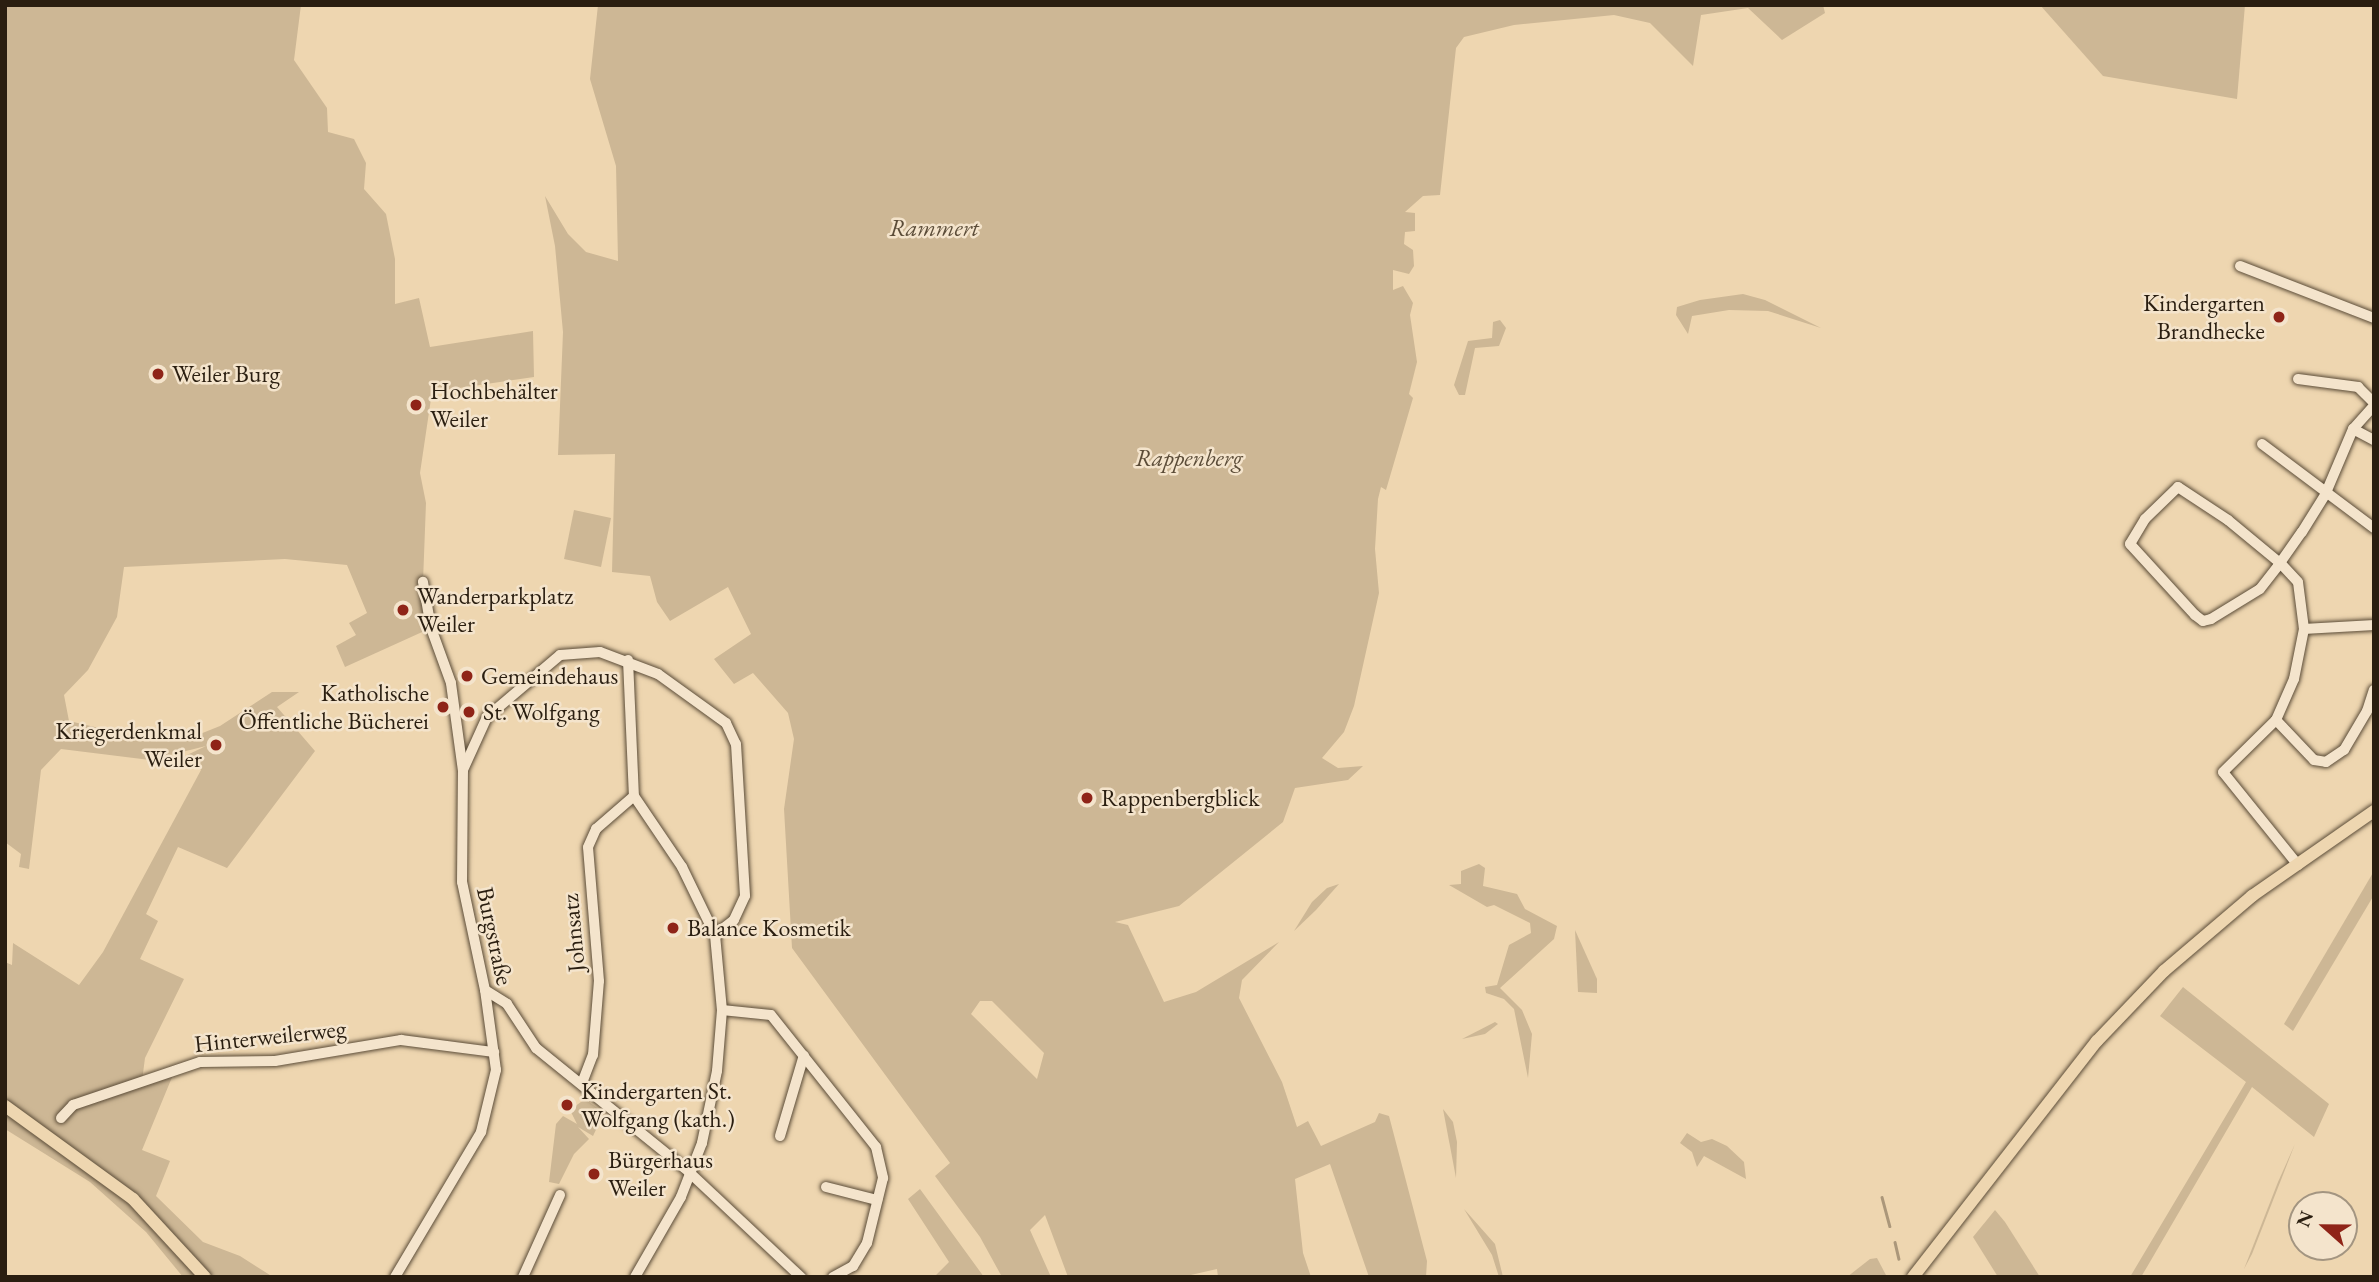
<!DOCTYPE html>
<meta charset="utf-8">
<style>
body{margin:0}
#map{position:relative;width:2379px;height:1282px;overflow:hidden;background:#eed6b0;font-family:"EB Garamond",serif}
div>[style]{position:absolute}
.green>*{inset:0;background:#cdb795}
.stream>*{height:2.5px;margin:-1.25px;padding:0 1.25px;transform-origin:1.25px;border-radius:1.25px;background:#ab977a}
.roads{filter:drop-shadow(0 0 2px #5b4c38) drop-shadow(0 0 2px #5b4c38)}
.minor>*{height:10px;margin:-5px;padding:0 5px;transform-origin:5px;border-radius:5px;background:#f4e4cc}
.major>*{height:12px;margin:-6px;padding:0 6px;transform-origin:6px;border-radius:6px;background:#eed6b0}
.dots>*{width:19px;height:19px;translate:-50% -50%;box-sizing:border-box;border:4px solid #f4e4cc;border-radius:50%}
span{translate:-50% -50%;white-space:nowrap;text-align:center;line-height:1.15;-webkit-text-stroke:5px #f4e4cc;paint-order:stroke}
.park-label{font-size:24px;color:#5b4c38;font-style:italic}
.poi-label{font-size:24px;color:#2a1e10}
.right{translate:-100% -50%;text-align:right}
.left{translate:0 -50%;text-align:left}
.street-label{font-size:24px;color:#2a1e10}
.frame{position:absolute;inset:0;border:7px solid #2a1e10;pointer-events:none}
.north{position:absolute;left:2288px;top:1191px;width:70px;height:70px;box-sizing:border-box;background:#f4e4cc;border:2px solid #a39581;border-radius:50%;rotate:291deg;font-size:19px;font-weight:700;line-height:28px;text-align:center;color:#2a1e10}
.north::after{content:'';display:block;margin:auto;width:24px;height:32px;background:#8f2418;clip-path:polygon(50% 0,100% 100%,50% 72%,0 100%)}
</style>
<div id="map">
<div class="green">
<i style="clip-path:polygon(5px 5px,301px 5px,294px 60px,327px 108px,328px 132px,354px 139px,366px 163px,364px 189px,386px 214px,395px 259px,395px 304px,419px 298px,430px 347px,533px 331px,534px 377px,432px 392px,420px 473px,426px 503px,423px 582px,431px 628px,345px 667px,336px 646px,356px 635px,349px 623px,367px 613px,347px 565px,285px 559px,124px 567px,117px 617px,88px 670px,64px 695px,69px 721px,155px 741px,200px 734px,220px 726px,272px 692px,299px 692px,277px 707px,315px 751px,227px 868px,178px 847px,146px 914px,158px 921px,140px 959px,184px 979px,145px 1058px,142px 1081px,175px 1070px,142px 1150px,170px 1161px,156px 1196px,203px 1242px,240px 1256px,273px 1277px,183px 1277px,146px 1232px,90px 1182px,5px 1129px,5px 962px,12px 965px,13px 943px,79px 985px,103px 952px,201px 770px,187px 755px,206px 746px,150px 760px,61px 749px,41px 770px,29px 869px,19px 867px,21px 854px,5px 842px)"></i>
<i style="clip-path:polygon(evenodd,598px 5px,1823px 5px,1825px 13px,1782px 40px,1748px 8px,1701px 15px,1693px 66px,1650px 23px,1614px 15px,1514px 25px,1464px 37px,1456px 48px,1440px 195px,1423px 196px,1405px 212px,1415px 213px,1415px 231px,1405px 232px,1404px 244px,1413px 250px,1414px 266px,1409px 274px,1393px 270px,1393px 290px,1403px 286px,1413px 303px,1410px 315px,1417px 362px,1409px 394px,1413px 398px,1386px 490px,1381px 487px,1378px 499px,1375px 549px,1379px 593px,1354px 706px,1344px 732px,1322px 758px,1338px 768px,1363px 766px,1348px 780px,1295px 788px,1283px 822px,1179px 906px,1115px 922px,1128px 925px,1164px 1002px,1196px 992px,1279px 942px,1242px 980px,1239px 998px,1282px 1082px,1297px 1127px,1308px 1121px,1321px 1146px,1375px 1122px,1379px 1113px,1389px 1116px,1427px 1261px,1426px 1277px,1369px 1277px,1330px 1164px,1295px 1179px,1303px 1253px,1311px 1277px,1218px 1277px,1217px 1269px,1182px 1277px,1068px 1277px,1045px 1215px,1030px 1230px,1051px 1277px,1002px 1277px,980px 1237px,935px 1176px,950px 1163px,792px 948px,784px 809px,794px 739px,788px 713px,753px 673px,734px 684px,714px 659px,751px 634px,728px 587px,670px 621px,657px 602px,650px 576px,612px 572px,615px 454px,558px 455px,563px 332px,555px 246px,545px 196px,568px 234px,586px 252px,618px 261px,616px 166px,590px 79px,598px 5px,980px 1001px,992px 1001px,1044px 1053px,1037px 1079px,971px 1014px,980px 1001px)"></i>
<i style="clip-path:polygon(2040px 5px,2245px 5px,2237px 99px,2103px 76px)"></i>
<i style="clip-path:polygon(1743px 294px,1765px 300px,1821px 328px,1768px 311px,1729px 310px,1692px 316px,1688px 334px,1676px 315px,1677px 307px,1700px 300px)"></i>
<i style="clip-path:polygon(1500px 320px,1506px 328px,1499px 346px,1475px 348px,1465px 395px,1459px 395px,1454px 385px,1468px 341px,1492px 338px,1493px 322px)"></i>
<i style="clip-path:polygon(574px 510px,611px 518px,601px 567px,564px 559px)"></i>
<i style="clip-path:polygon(1479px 864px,1485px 868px,1483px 886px,1517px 894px,1525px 909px,1557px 926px,1554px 939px,1500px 988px,1522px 1010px,1532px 1034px,1528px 1078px,1514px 1009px,1504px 999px,1486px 993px,1485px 987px,1497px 985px,1509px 945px,1531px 933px,1530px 923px,1494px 905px,1487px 907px,1449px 885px,1461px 884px,1461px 871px)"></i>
<i style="clip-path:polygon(2374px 871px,2374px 895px,2293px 1031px,2284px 1024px)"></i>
<i style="clip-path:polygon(1339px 884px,1316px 910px,1294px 931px,1312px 902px,1327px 888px)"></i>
<i style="clip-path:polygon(1575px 930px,1597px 979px,1597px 993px,1578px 992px)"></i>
<i style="clip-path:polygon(2183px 987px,2329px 1104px,2314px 1137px,2252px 1087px,2147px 1267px,2141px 1277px,2130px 1277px,2246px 1082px,2160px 1016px)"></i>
<i style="clip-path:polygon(1495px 1022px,1498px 1024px,1485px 1034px,1462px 1039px)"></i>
<i style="clip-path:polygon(585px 1099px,604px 1113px,593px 1136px,578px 1127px,589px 1139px,574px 1154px,559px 1184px,549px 1182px,556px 1124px,563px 1116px,577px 1124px,570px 1110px)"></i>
<i style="clip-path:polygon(1443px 1109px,1453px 1122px,1457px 1142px,1456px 1178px)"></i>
<i style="clip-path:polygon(1687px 1133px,1701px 1142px,1712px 1139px,1727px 1146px,1744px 1162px,1746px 1179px,1704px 1156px,1697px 1167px,1692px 1152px,1680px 1143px)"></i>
<i style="clip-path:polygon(2295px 1144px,2252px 1254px,2244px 1269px,2278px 1182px)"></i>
<i style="clip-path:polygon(920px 1189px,984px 1277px,934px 1277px,949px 1262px,908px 1199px)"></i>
<i style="clip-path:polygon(1464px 1209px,1495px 1244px,1503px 1277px,1499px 1277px,1492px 1255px)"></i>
<i style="clip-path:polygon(1995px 1210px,2005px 1222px,2040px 1277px,1998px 1277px,1973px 1237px)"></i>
<i style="clip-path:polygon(1877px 1258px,1887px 1277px,1847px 1277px,1870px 1259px)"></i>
</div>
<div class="stream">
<i style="left:1882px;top:1197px;width:30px;rotate:75deg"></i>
<i style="left:1895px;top:1242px;width:17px;rotate:77deg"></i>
</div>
<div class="roads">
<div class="minor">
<i style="left:2240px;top:266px;width:144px;rotate:21.2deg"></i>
<i style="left:2298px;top:379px;width:61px;rotate:7.6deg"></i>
<i style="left:2358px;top:387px;width:23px;rotate:45deg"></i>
<i style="left:2353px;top:429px;width:24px;rotate:28deg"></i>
<i style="left:2262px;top:444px;width:140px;rotate:36.9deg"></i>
<i style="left:2304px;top:629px;width:70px;rotate:-3.3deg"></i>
<i style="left:628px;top:660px;width:136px;rotate:87.5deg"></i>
<i style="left:634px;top:796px;width:86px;rotate:55.9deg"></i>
<i style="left:682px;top:867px;width:76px;rotate:64.1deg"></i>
<i style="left:715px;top:935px;width:75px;rotate:84.7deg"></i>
<i style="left:722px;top:1010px;width:61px;rotate:94.7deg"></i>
<i style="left:717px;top:1071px;width:74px;rotate:101.8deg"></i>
<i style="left:702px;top:1143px;width:58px;rotate:111.3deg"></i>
<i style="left:681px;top:1197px;width:92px;rotate:119.9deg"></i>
<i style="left:2276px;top:720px;width:55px;rotate:46.5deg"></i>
<i style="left:2314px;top:760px;width:12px;rotate:9deg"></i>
<i style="left:2326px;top:762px;width:22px;rotate:-34deg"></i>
<i style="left:2344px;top:750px;width:45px;rotate:-59.5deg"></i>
<i style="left:2367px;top:711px;width:22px;rotate:-72deg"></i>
<i style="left:463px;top:770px;width:58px;rotate:-65.6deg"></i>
<i style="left:487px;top:717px;width:96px;rotate:-40.3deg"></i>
<i style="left:560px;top:655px;width:40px;rotate:-4.3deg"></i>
<i style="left:600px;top:652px;width:62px;rotate:20.8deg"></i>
<i style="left:658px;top:674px;width:84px;rotate:35.8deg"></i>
<i style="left:726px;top:723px;width:23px;rotate:65deg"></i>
<i style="left:736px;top:744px;width:152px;rotate:86.6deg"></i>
<i style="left:745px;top:896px;width:26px;rotate:115deg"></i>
<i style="left:734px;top:920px;width:24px;rotate:142deg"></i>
<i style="left:2298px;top:865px;width:119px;rotate:-128.9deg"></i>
<i style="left:2223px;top:772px;width:74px;rotate:-44.5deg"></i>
<i style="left:2276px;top:720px;width:45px;rotate:-66.3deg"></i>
<i style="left:2294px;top:679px;width:51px;rotate:-78.7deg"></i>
<i style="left:2304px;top:629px;width:47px;rotate:-97.3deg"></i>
<i style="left:2298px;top:582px;width:26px;rotate:-133deg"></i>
<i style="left:2280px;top:563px;width:67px;rotate:-140.4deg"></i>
<i style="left:2228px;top:520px;width:60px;rotate:-146.6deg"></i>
<i style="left:2178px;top:487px;width:46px;rotate:135.9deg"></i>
<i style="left:2145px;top:519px;width:29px;rotate:121deg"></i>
<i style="left:2130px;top:544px;width:96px;rotate:47.5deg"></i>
<i style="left:2195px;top:615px;width:10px;rotate:37deg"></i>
<i style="left:2203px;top:621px;width:8px;rotate:-14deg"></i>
<i style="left:2211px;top:619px;width:57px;rotate:-31.5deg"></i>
<i style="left:2260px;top:589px;width:33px;rotate:-52deg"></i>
<i style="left:2280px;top:563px;width:38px;rotate:-55deg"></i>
<i style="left:2302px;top:532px;width:44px;rotate:-58.1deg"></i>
<i style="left:2325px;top:495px;width:72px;rotate:-67deg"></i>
<i style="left:2353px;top:429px;width:31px;rotate:-48deg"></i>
<i style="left:485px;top:990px;width:26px;rotate:32deg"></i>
<i style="left:507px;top:1004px;width:53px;rotate:56.6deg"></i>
<i style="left:536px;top:1048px;width:197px;rotate:39deg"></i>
<i style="left:689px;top:1172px;width:154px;rotate:43.2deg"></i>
<i style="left:722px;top:1010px;width:49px;rotate:5.8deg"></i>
<i style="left:771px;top:1015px;width:169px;rotate:51.5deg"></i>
<i style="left:876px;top:1147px;width:32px;rotate:77deg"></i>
<i style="left:883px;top:1178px;width:67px;rotate:103.8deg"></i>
<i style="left:867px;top:1243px;width:27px;rotate:121deg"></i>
<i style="left:853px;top:1266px;width:23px;rotate:151deg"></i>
<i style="left:582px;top:1083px;width:30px;rotate:-69deg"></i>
<i style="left:593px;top:1055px;width:74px;rotate:-85.4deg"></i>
<i style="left:599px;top:981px;width:134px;rotate:-94.7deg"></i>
<i style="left:588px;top:847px;width:20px;rotate:-66deg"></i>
<i style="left:596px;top:829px;width:50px;rotate:-41deg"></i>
<i style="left:61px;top:1118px;width:18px;rotate:-47deg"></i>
<i style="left:73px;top:1105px;width:134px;rotate:-18.7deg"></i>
<i style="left:200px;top:1062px;width:75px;rotate:-0.8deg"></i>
<i style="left:275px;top:1061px;width:128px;rotate:-9.5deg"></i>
<i style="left:401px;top:1040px;width:94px;rotate:7.4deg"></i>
<i style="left:780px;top:1136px;width:84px;rotate:-73.5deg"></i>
<i style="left:826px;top:1187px;width:53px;rotate:14.3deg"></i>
<i style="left:395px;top:1277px;width:169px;rotate:-59.3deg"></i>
<i style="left:481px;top:1132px;width:64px;rotate:-76.4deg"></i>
<i style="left:496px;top:1070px;width:81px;rotate:-97.8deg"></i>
<i style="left:485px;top:990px;width:110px;rotate:-102deg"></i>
<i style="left:462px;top:882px;width:111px;rotate:-89.5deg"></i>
<i style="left:463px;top:771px;width:89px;rotate:-97.8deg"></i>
<i style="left:451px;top:683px;width:59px;rotate:-110deg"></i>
<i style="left:431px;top:628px;width:47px;rotate:-99.9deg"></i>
<i style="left:523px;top:1277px;width:90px;rotate:-65.7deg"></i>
</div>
<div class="major">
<i style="left:5px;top:1106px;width:158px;rotate:36deg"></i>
<i style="left:133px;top:1199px;width:106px;rotate:47.3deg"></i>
<i style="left:1913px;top:1277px;width:299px;rotate:-52.1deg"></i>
<i style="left:2097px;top:1041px;width:97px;rotate:-46.3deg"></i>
<i style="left:2164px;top:971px;width:116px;rotate:-40.4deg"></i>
<i style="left:2252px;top:896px;width:149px;rotate:-34.9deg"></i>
</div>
</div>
<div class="dots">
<i style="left:2279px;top:317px;background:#8f2418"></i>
<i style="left:158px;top:374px;background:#8f2418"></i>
<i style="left:416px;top:405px;background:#8f2418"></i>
<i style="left:403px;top:610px;background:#8f2418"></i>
<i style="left:467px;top:676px;background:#8f2418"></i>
<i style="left:443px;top:707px;background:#8f2418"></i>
<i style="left:469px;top:712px;background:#8f2418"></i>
<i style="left:216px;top:745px;background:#8f2418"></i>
<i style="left:1087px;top:798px;background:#8f2418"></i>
<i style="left:673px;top:928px;background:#8f2418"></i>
<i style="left:567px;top:1105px;background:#8f2418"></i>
<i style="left:594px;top:1174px;background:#8f2418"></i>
</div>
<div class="park-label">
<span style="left:934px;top:228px">Rammert</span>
<span style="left:1189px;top:458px">Rappenberg</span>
</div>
<div class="poi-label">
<span class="right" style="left:2265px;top:317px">Kindergarten<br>Brandhecke</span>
<span class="left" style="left:172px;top:374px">Weiler Burg</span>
<span class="left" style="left:430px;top:405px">Hochbehälter<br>Weiler</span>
<span class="left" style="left:417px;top:610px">Wanderparkplatz<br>Weiler</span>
<span class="left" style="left:481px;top:676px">Gemeindehaus</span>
<span class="right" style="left:429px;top:707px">Katholische<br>Öffentliche Bücherei</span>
<span class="left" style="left:483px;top:712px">St. Wolfgang</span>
<span class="right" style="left:202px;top:745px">Kriegerdenkmal<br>Weiler</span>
<span class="left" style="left:1101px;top:798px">Rappenbergblick</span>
<span class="left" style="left:687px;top:928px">Balance Kosmetik</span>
<span class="left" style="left:581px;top:1105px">Kindergarten St.<br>Wolfgang (kath.)</span>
<span class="left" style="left:608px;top:1174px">Bürgerhaus<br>Weiler</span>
</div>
<div class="street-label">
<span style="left:573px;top:933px;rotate:-95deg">Johnsatz</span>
<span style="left:495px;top:936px;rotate:78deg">Burgstraße</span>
<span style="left:270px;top:1036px;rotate:-6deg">Hinterweilerweg</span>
</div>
<div class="frame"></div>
<div class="north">N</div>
</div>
